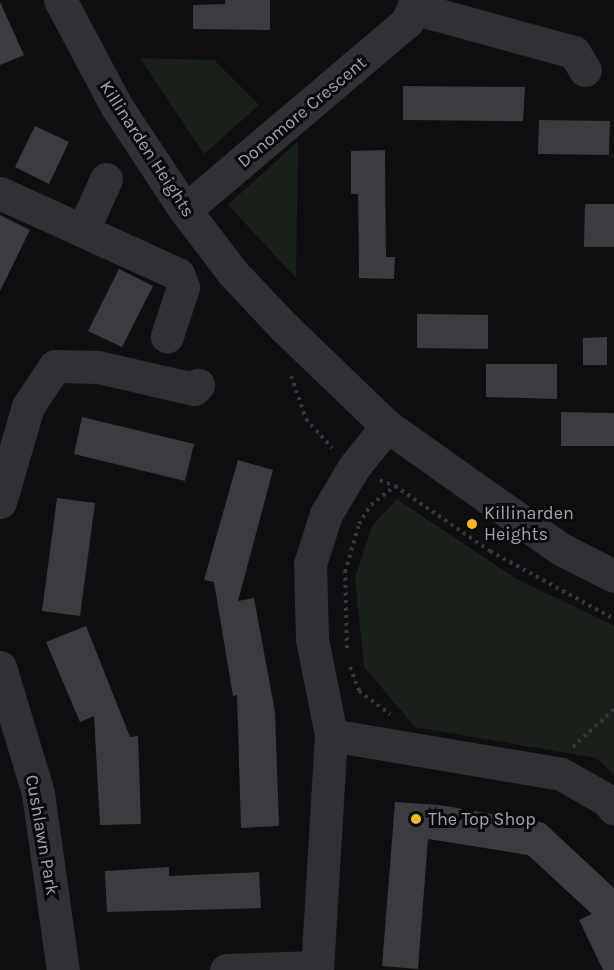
<!DOCTYPE html>
<style>
body{margin:0}
#map{position:relative;width:614px;height:970px;overflow:hidden;background:#0f0f11;font-family:Karla,sans-serif}
div>[style]{position:absolute}
.green>*{inset:0;background:#19211a}
.building>*{inset:0;background:#3b3c41}
.path>*{height:4px;margin-top:-2px;transform-origin:0;background:repeating-linear-gradient(90deg,#36383d 0 3px,transparent 0 7.5px)}
.minor>*{height:33px;margin:-16.5px;padding:0 16.5px;transform-origin:16.5px;border-radius:16.5px;background:#303136}
.dots>*{width:16px;height:16px;translate:-50% -50%;box-sizing:border-box;border:3px solid #0a0a0c;border-radius:50%}
span{translate:-50% -50%;white-space:nowrap;text-align:center;line-height:1.15;-webkit-text-stroke:6px #0a0a0c;paint-order:stroke}
.street-label{font-size:18px;color:#9fa4b3}
.poi-label{font-size:18px;color:#9fa4b3}
.left{translate:0 -50%;text-align:left}
</style>
<div id="map">
<div class="green">
<i style="clip-path:polygon(140px 58px,214px 60px,259px 105px,204px 154px)"></i>
<i style="clip-path:polygon(298px 141px,296px 278px,228px 205px)"></i>
<i style="clip-path:polygon(397px 499px,515px 578px,614px 626px,614px 775px,596px 758px,415px 727px,364px 667px,355px 578px,372px 526px)"></i>
</div>
<div class="building">
<i style="clip-path:polygon(225px 0,270px 0,270px 30px,193px 29px,193px 5px,225px 4px)"></i>
<i style="clip-path:polygon(0 2px,24px 55px,0 65px)"></i>
<i style="clip-path:polygon(403px 86px,525px 87px,523px 121px,403px 120px)"></i>
<i style="clip-path:polygon(539px 120px,610px 121px,609px 155px,538px 154px)"></i>
<i style="clip-path:polygon(35px 126px,69px 142px,49px 184px,15px 167px)"></i>
<i style="clip-path:polygon(385px 150px,386px 257px,395px 257px,394px 279px,359px 278px,358px 194px,351px 194px,351px 151px)"></i>
<i style="clip-path:polygon(585px 204px,614px 204px,614px 247px,584px 247px)"></i>
<i style="clip-path:polygon(0 215px,30px 230px,0 291px)"></i>
<i style="clip-path:polygon(119px 269px,153px 286px,122px 347px,88px 331px)"></i>
<i style="clip-path:polygon(417px 314px,488px 315px,488px 349px,417px 348px)"></i>
<i style="clip-path:polygon(607px 337px,607px 365px,583px 365px,583px 338px)"></i>
<i style="clip-path:polygon(486px 364px,557px 364px,557px 399px,486px 397px)"></i>
<i style="clip-path:polygon(561px 412px,614px 413px,614px 446px,561px 446px)"></i>
<i style="clip-path:polygon(82px 417px,194px 444px,185px 481px,74px 454px)"></i>
<i style="clip-path:polygon(238px 460px,273px 470px,238px 601px,254px 598px,275px 712px,279px 826px,241px 828px,237px 695px,233px 696px,214px 582px,204px 580px)"></i>
<i style="clip-path:polygon(57px 498px,95px 503px,80px 616px,42px 611px)"></i>
<i style="clip-path:polygon(86px 626px,130px 737px,138px 736px,141px 824px,100px 825px,94px 716px,80px 722px,46px 642px)"></i>
<i style="clip-path:polygon(395px 802px,439px 805px,544px 823px,614px 888px,614px 970px,603px 970px,579px 920px,592px 914px,528px 855px,428px 839px,418px 969px,382px 966px)"></i>
<i style="clip-path:polygon(169px 867px,169px 876px,259px 872px,261px 908px,107px 912px,105px 871px)"></i>
</div>
<div class="path">
<i style="left:291px;top:376px;width:46px;rotate:70.8deg"></i>
<i style="left:306px;top:419px;width:39px;rotate:48deg"></i>
<i style="left:380px;top:480px;width:16px;rotate:22deg"></i>
<i style="left:395px;top:486px;width:115px;rotate:34.4deg"></i>
<i style="left:490px;top:551px;width:141px;rotate:28.7deg"></i>
<i style="left:347px;top:648px;width:76px;rotate:-91.5deg"></i>
<i style="left:345px;top:572px;width:50px;rotate:-73.7deg"></i>
<i style="left:359px;top:524px;width:22px;rotate:-58deg"></i>
<i style="left:371px;top:505px;width:31px;rotate:-38deg"></i>
<i style="left:350px;top:667px;width:26px;rotate:69deg"></i>
<i style="left:359px;top:691px;width:39px;rotate:37deg"></i>
<i style="left:573px;top:747px;width:56px;rotate:-42.8deg"></i>
</div>
<div class="minor">
<i style="left:60px;top:0;width:121px;rotate:62deg"></i>
<i style="left:117px;top:107px;width:123px;rotate:56.6deg"></i>
<i style="left:185px;top:210px;width:79px;rotate:52.7deg"></i>
<i style="left:233px;top:273px;width:73px;rotate:46.7deg"></i>
<i style="left:283px;top:326px;width:144px;rotate:43.9deg"></i>
<i style="left:387px;top:426px;width:213px;rotate:35.3deg"></i>
<i style="left:561px;top:549px;width:59px;rotate:27deg"></i>
<i style="left:413px;top:8px;width:167px;rotate:15.3deg"></i>
<i style="left:574px;top:52px;width:21px;rotate:59deg"></i>
<i style="left:0;top:193px;width:196px;rotate:24.5deg"></i>
<i style="left:178px;top:274px;width:14px;rotate:69deg"></i>
<i style="left:183px;top:287px;width:52px;rotate:108.1deg"></i>
<i style="left:185px;top:210px;width:291px;rotate:-40.3deg"></i>
<i style="left:407px;top:22px;width:24px;rotate:-68deg"></i>
<i style="left:83px;top:230px;width:56px;rotate:-65.7deg"></i>
<i style="left:0;top:502px;width:100px;rotate:-73.7deg"></i>
<i style="left:28px;top:406px;width:48px;rotate:-56deg"></i>
<i style="left:55px;top:366px;width:43px;rotate:1.3deg"></i>
<i style="left:98px;top:367px;width:98px;rotate:12.9deg"></i>
<i style="left:194px;top:389px;width:6px;rotate:-45deg"></i>
<i style="left:0;top:667px;width:132px;rotate:73.2deg"></i>
<i style="left:38px;top:793px;width:179px;rotate:82deg"></i>
<i style="left:331px;top:735px;width:233px;rotate:9.6deg"></i>
<i style="left:561px;top:774px;width:53px;rotate:29.5deg"></i>
<i style="left:607px;top:800px;width:11px;rotate:52deg"></i>
<i style="left:226px;top:970px;width:91px;rotate:-1.9deg"></i>
<i style="left:317px;top:970px;width:235px;rotate:-86.6deg"></i>
<i style="left:331px;top:735px;width:98px;rotate:-101.2deg"></i>
<i style="left:312px;top:639px;width:75px;rotate:-91.5deg"></i>
<i style="left:310px;top:564px;width:52px;rotate:-72.3deg"></i>
<i style="left:326px;top:514px;width:55px;rotate:-59.2deg"></i>
<i style="left:354px;top:467px;width:53px;rotate:-51.2deg"></i>
</div>
<div class="dots">
<i style="left:472px;top:524px;background:#ffb719"></i>
<i style="left:416px;top:819px;background:#ffb719"></i>
</div>
<div class="street-label">
<span style="left:302px;top:112px;rotate:-40deg">Donomore Crescent</span>
<span style="left:147px;top:149px;rotate:57deg">Killinarden Heights</span>
<span style="left:42px;top:835px;rotate:80deg">Cushlawn Park</span>
</div>
<div class="poi-label">
<span class="left" style="left:484px;top:524px">Killinarden<br>Heights</span>
<span class="left" style="left:428px;top:819px">The Top Shop</span>
</div>
</div>
